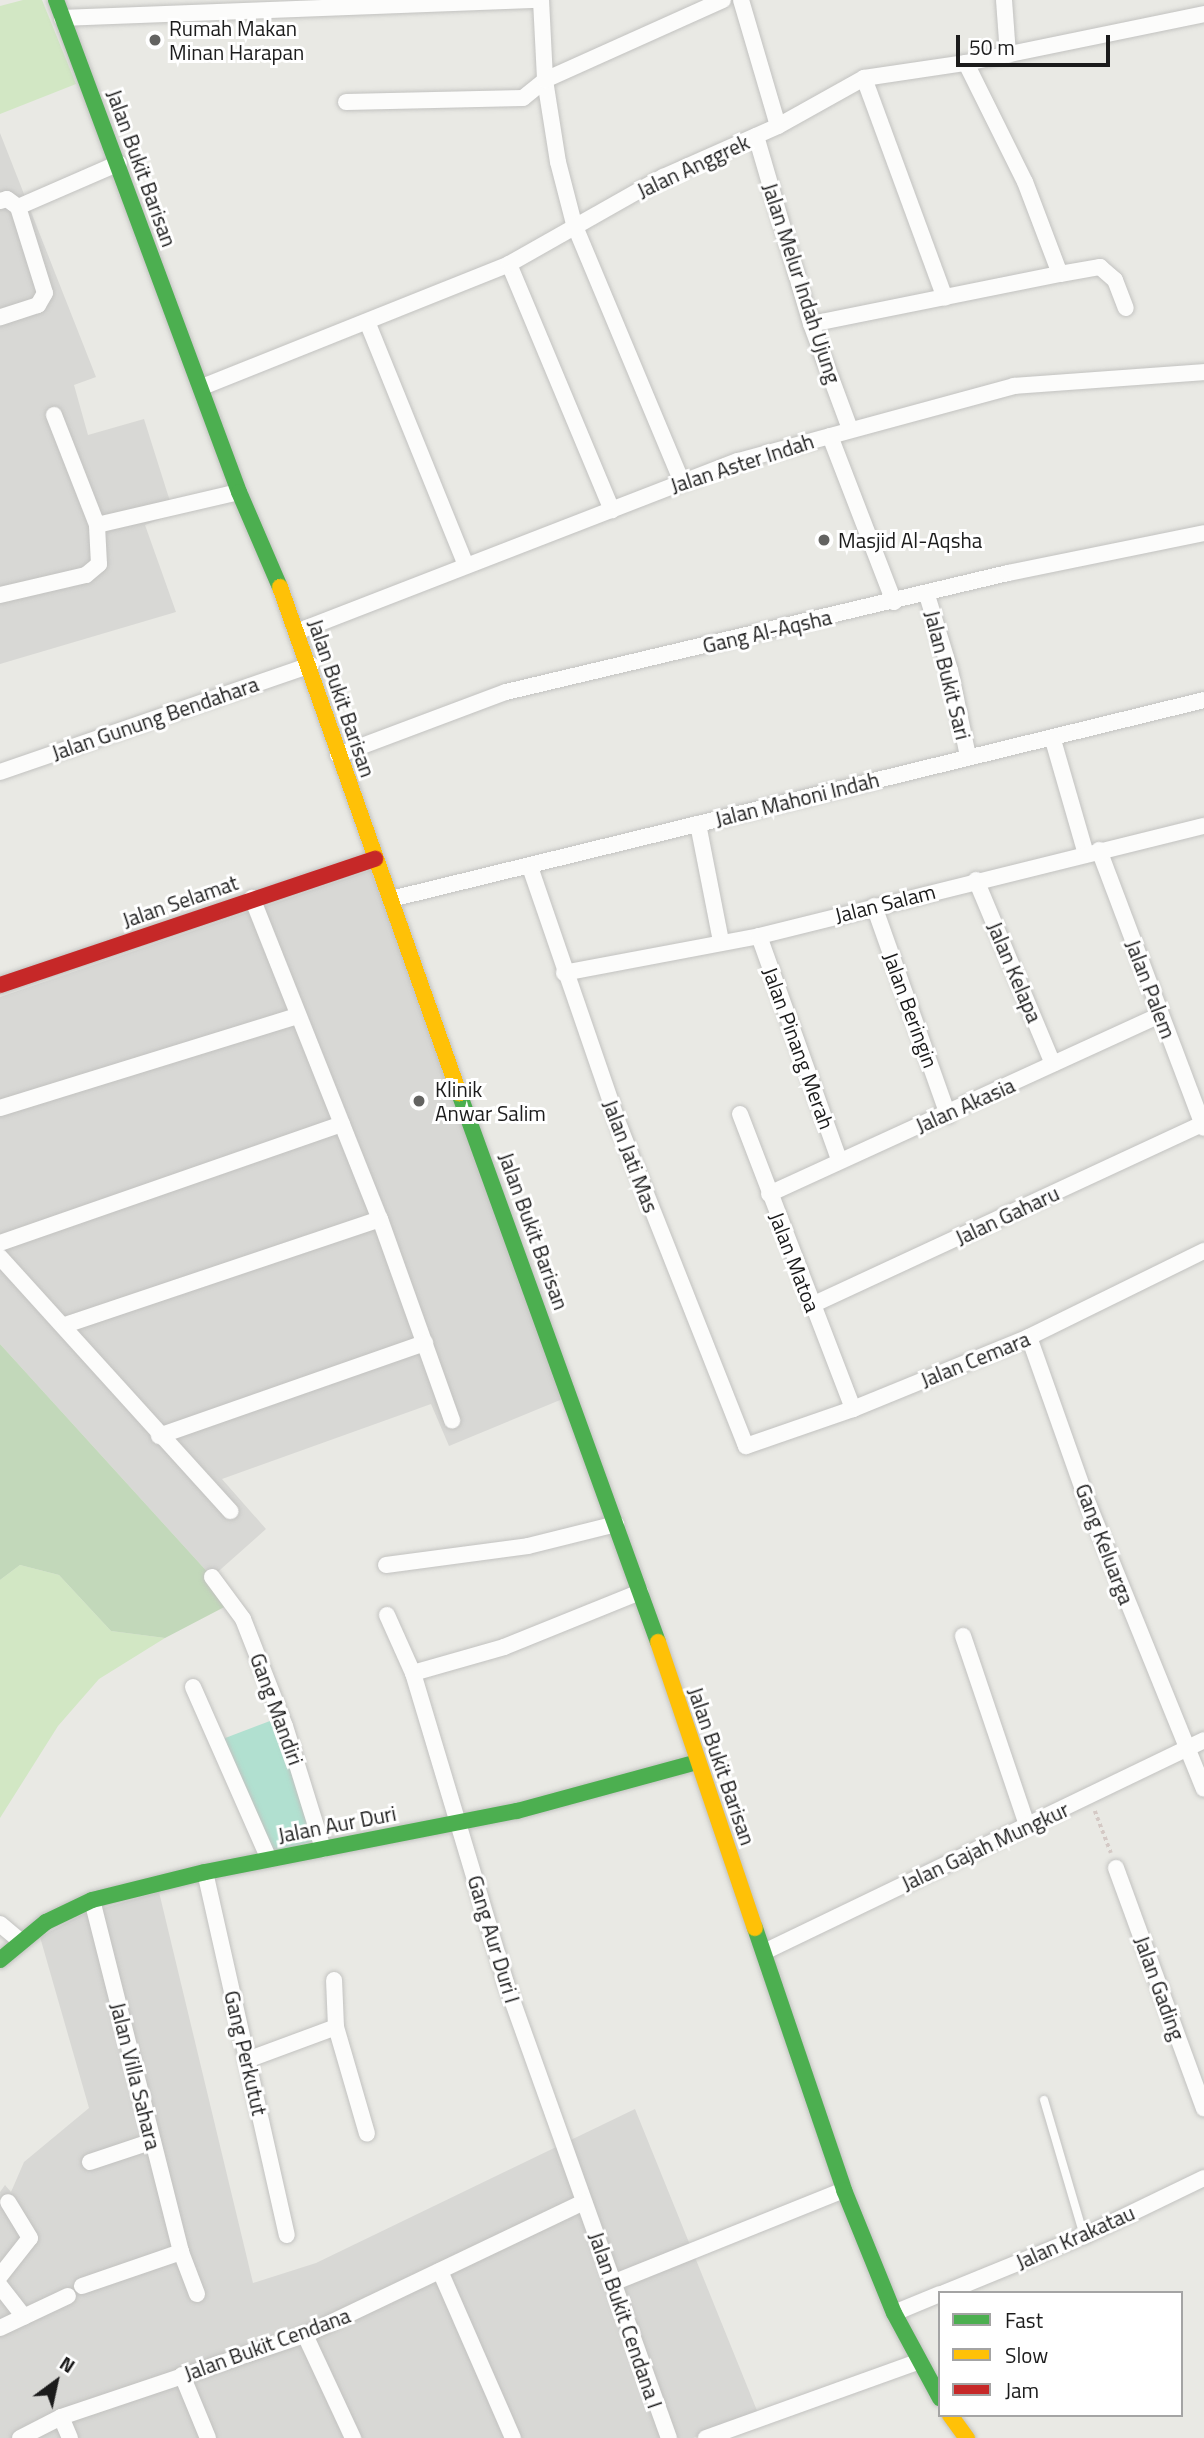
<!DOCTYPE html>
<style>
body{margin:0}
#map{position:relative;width:1204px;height:2438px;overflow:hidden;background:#e9e9e4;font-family:"Titillium Web",sans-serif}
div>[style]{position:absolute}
.residential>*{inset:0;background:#d8d8d5}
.grass>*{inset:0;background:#d2e7c4}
.forest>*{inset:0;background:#c2d8ba}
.pitch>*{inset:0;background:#b1e0d0}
.path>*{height:3.5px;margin-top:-1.75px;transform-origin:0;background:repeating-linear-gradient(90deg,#d4c9c5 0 3.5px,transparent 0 7px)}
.roads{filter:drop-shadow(0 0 2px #c2c2c0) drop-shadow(0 0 2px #c2c2c0)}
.lane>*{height:8px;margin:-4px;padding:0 4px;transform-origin:4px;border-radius:4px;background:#fcfcfb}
.street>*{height:16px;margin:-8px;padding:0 8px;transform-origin:8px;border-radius:8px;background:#fcfcfb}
.fast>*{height:16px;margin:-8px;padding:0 8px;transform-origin:8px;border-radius:8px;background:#4caf50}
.slow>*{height:16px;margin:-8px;padding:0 8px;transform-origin:8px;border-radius:8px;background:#ffc107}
.jam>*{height:16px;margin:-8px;padding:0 8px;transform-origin:8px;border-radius:8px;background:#c62828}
.dots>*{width:19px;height:19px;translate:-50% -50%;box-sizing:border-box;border:4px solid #fff;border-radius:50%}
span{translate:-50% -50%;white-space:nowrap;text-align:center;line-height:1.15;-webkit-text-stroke:6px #fff;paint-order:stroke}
.poi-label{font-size:21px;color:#1b1b1b}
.left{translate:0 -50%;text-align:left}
.street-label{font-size:21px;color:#1b1b1b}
.legend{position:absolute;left:938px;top:2291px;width:245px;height:126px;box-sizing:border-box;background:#fff;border:2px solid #a4a4a4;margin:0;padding:9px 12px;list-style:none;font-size:21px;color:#1b1b1b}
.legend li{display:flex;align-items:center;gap:14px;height:35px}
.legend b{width:35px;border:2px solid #a4a4a4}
.north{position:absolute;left:21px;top:2347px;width:70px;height:70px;-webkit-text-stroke:5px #fff;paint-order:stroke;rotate:33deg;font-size:19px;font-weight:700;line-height:28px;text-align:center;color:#1b1b1b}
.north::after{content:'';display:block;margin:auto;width:24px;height:32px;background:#1b1b1b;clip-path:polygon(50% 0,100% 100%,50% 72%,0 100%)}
.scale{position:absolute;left:956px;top:35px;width:154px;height:32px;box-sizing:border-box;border:4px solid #1b1b1b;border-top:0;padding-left:9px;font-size:21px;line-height:24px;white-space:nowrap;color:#1b1b1b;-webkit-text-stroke:5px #fff;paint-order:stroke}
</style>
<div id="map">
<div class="residential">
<i style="clip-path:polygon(0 133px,96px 377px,74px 385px,88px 435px,144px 419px,174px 514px,145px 525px,176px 612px,0 664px)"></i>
<i style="clip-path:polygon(371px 870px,565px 1398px,449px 1446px,431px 1404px,222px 1479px,266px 1529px,212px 1577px,0 1344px,0 997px)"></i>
<i style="clip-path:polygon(159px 1892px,253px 2283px,316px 2263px,635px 2109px,758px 2413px,693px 2438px,0 2438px,0 2192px,5px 2185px,11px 2192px,24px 2162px,89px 2108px,40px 1937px,83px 1914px)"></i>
</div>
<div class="grass">
<i style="clip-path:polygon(23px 0,42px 0,76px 84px,0 114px,0 6px)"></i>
<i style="clip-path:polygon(20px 1565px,59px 1575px,111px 1631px,165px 1638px,99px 1679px,58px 1726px,0 1818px,0 1580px)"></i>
</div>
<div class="forest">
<i style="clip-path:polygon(0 1344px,212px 1577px,232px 1603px,165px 1638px,111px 1631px,59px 1575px,20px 1565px,0 1580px)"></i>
</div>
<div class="pitch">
<i style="clip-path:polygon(278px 1718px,317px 1840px,268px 1855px,220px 1740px)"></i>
</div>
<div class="path">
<i style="left:1095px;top:1811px;width:45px;rotate:69.1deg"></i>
</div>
<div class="roads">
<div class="lane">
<i style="left:1044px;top:2100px;width:142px;rotate:73.6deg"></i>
</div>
<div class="street">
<i style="left:541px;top:0;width:80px;rotate:87.1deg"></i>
<i style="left:545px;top:80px;width:83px;rotate:81deg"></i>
<i style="left:558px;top:162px;width:64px;rotate:75.5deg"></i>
<i style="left:574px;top:224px;width:277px;rotate:67.3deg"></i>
<i style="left:741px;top:0;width:131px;rotate:73.6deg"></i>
<i style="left:1004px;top:0;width:55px;rotate:85.8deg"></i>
<i style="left:62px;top:18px;width:475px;rotate:-2.2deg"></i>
<i style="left:864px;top:78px;width:234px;rotate:69.8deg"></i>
<i style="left:346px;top:102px;width:177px;rotate:-1.3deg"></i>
<i style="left:523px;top:98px;width:28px;rotate:-39deg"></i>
<i style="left:545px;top:80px;width:195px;rotate:-24.2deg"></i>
<i style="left:756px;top:136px;width:196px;rotate:73.7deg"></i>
<i style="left:811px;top:324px;width:112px;rotate:69.6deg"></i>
<i style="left:0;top:201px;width:7px;rotate:-16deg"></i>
<i style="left:7px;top:199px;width:14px;rotate:36deg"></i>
<i style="left:18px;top:207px;width:90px;rotate:72.6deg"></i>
<i style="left:45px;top:293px;width:14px;rotate:120deg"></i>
<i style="left:38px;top:305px;width:40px;rotate:162deg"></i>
<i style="left:18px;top:207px;width:110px;rotate:-23.5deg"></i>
<i style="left:509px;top:264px;width:267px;rotate:67.3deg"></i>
<i style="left:1060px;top:274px;width:41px;rotate:-9.9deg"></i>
<i style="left:1100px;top:267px;width:20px;rotate:41deg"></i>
<i style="left:1115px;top:280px;width:30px;rotate:69deg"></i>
<i style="left:368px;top:324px;width:258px;rotate:67.9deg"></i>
<i style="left:811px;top:324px;width:254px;rotate:-11.4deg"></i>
<i style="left:1060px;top:274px;width:98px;rotate:-110.8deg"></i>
<i style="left:1025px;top:182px;width:133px;rotate:-116.4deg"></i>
<i style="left:202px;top:387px;width:331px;rotate:-21.8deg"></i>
<i style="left:509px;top:264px;width:177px;rotate:-29.5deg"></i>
<i style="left:663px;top:177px;width:126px;rotate:-23.9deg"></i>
<i style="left:778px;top:126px;width:98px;rotate:-29.2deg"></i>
<i style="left:864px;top:78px;width:103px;rotate:-8.4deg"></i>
<i style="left:966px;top:63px;width:243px;rotate:-11.6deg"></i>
<i style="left:54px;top:415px;width:118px;rotate:68.6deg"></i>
<i style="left:830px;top:436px;width:178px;rotate:68.9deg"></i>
<i style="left:0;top:595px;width:88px;rotate:-13.1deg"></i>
<i style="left:86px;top:575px;width:17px;rotate:-40deg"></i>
<i style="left:99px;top:564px;width:39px;rotate:-93deg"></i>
<i style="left:97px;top:525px;width:146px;rotate:-13.1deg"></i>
<i style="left:927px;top:595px;width:78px;rotate:73deg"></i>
<i style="left:950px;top:670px;width:88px;rotate:78.2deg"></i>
<i style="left:299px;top:631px;width:471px;rotate:-21.2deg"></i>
<i style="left:738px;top:461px;width:286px;rotate:-15.2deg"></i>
<i style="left:1014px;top:386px;width:191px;rotate:-4.2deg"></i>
<i style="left:1053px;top:740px;width:119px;rotate:73.9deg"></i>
<i style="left:338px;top:755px;width:179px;rotate:-20.6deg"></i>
<i style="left:506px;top:692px;width:516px;rotate:-13.34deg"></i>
<i style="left:1008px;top:573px;width:200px;rotate:-11.5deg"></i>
<i style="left:0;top:772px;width:329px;rotate:-19deg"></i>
<i style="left:698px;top:824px;width:119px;rotate:78.9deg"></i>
<i style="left:1099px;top:850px;width:297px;rotate:69.3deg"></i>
<i style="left:530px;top:867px;width:276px;rotate:71deg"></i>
<i style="left:620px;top:1128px;width:342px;rotate:68.4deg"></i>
<i style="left:746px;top:1446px;width:113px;rotate:-19.1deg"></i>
<i style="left:853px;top:1409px;width:190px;rotate:-22.2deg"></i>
<i style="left:1029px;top:1337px;width:195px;rotate:-26.2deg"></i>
<i style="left:976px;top:880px;width:199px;rotate:67.3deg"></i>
<i style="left:252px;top:898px;width:346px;rotate:68.3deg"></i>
<i style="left:380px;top:1219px;width:214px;rotate:70.3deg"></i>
<i style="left:391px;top:899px;width:837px;rotate:-13.75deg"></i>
<i style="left:874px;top:906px;width:222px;rotate:70.5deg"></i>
<i style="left:759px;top:936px;width:237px;rotate:70.3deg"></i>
<i style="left:564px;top:973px;width:198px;rotate:-10.7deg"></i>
<i style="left:759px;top:936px;width:458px;rotate:-13.9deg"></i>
<i style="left:0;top:1108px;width:312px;rotate:-17.2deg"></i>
<i style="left:740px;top:1114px;width:316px;rotate:69deg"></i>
<i style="left:769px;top:1194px;width:430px;rotate:-24.6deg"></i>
<i style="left:0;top:1243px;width:362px;rotate:-19.2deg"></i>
<i style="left:0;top:1257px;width:343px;rotate:47.8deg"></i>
<i style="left:812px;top:1305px;width:430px;rotate:-24.9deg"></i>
<i style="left:65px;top:1325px;width:332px;rotate:-18.6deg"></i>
<i style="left:1029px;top:1337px;width:179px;rotate:70.5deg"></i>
<i style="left:1089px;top:1506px;width:305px;rotate:67.9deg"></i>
<i style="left:159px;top:1436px;width:282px;rotate:-19.3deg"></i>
<i style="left:386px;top:1565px;width:143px;rotate:-7.6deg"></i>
<i style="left:528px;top:1546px;width:91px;rotate:-14deg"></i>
<i style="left:212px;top:1577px;width:52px;rotate:53.6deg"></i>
<i style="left:243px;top:1619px;width:115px;rotate:68.6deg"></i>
<i style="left:285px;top:1726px;width:129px;rotate:72.8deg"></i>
<i style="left:387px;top:1615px;width:64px;rotate:65.9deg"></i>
<i style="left:413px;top:1673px;width:324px;rotate:73.3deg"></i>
<i style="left:506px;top:1983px;width:483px;rotate:70.3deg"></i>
<i style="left:963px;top:1636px;width:200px;rotate:71.3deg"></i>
<i style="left:413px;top:1673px;width:95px;rotate:-15.9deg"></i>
<i style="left:504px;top:1647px;width:147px;rotate:-22deg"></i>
<i style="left:193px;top:1687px;width:188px;rotate:66.2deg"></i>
<i style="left:1116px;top:1868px;width:256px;rotate:69.9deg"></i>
<i style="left:205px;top:1872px;width:372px;rotate:77.3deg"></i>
<i style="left:92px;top:1900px;width:363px;rotate:75.8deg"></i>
<i style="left:181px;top:2252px;width:45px;rotate:69.1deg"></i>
<i style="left:0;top:1924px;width:26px;rotate:40deg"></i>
<i style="left:766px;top:1951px;width:486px;rotate:-25.7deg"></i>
<i style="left:336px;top:2027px;width:111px;rotate:73.8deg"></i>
<i style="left:247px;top:2060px;width:95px;rotate:-20.3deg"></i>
<i style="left:336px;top:2027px;width:47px;rotate:-92.4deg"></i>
<i style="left:90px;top:2162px;width:66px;rotate:-18.4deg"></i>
<i style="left:440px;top:2271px;width:182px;rotate:66.4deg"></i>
<i style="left:0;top:2276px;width:48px;rotate:-51.7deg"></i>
<i style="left:30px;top:2238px;width:42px;rotate:-121.4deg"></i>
<i style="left:615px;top:2282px;width:247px;rotate:-21.9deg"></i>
<i style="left:0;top:2286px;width:39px;rotate:52deg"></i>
<i style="left:82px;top:2286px;width:105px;rotate:-19deg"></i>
<i style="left:944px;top:2293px;width:151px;rotate:-22.2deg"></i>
<i style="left:1084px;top:2236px;width:133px;rotate:-25.8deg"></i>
<i style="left:894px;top:2313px;width:50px;rotate:-22.4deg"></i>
<i style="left:0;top:2328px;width:75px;rotate:-25.2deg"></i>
<i style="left:305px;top:2335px;width:114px;rotate:65deg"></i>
<i style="left:182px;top:2375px;width:68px;rotate:67.6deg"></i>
<i style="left:61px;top:2417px;width:23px;rotate:67deg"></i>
<i style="left:20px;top:2438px;width:46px;rotate:-27.1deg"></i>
<i style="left:61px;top:2417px;width:257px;rotate:-18.6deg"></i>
<i style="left:305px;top:2335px;width:309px;rotate:-25.5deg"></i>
<i style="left:706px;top:2438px;width:224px;rotate:-19.8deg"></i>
</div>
<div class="fast">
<i style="left:56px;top:0;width:525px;rotate:69.6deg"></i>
<i style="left:239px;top:492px;width:103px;rotate:66.7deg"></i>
<i style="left:459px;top:1093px;width:584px;rotate:70.08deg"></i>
<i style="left:755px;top:1928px;width:277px;rotate:71.2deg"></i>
<i style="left:844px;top:2190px;width:133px;rotate:67.9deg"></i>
<i style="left:894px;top:2313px;width:97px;rotate:61.6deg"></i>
<i style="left:0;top:1960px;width:60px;rotate:-39.6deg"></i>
<i style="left:46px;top:1922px;width:51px;rotate:-25.6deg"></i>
<i style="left:92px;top:1900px;width:116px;rotate:-13.9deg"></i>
<i style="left:205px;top:1872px;width:318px;rotate:-11.1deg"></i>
<i style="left:517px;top:1811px;width:187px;rotate:-15.2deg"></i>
</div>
<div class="slow">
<i style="left:280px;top:587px;width:537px;rotate:70.52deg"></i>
<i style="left:658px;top:1642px;width:302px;rotate:71.3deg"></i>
<i style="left:950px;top:2415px;width:29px;rotate:54deg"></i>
</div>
<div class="jam">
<i style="left:0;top:985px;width:396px;rotate:-18.6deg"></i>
</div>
</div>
<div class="dots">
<i style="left:155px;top:40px;background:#636361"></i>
<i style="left:824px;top:540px;background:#636361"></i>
<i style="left:419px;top:1101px;background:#636361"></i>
</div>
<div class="poi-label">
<span class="left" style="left:169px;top:40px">Rumah Makan<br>Minan Harapan</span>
<span class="left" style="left:838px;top:540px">Masjid Al-Aqsha</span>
<span class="left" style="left:435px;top:1101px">Klinik<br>Anwar Salim</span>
</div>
<div class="street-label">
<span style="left:693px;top:166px;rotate:-25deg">Jalan Anggrek</span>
<span style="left:142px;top:168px;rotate:70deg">Jalan Bukit Barisan</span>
<span style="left:802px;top:283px;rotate:72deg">Jalan Melur Indah Ujung</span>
<span style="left:742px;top:463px;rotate:-18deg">Jalan Aster Indah</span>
<span style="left:767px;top:631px;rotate:-13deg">Gang Al-Aqsha</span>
<span style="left:948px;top:675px;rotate:76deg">Jalan Bukit Sari</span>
<span style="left:342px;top:698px;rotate:71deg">Jalan Bukit Barisan</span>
<span style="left:155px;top:718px;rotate:-19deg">Jalan Gunung Bendahara</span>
<span style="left:797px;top:799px;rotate:-14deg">Jalan Mahoni Indah</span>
<span style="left:180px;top:901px;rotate:-19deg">Jalan Selamat</span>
<span style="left:885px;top:903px;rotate:-14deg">Jalan Salam</span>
<span style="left:1015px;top:972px;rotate:67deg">Jalan Kelapa</span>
<span style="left:1151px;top:989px;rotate:69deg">Jalan Palem</span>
<span style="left:911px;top:1010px;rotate:70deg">Jalan Beringin</span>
<span style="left:799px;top:1048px;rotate:70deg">Jalan Pinang Merah</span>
<span style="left:965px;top:1105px;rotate:-24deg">Jalan Akasia</span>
<span style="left:631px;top:1156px;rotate:69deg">Jalan Jati Mas</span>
<span style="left:1007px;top:1215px;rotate:-25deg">Jalan Gaharu</span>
<span style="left:534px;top:1231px;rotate:70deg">Jalan Bukit Barisan</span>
<span style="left:795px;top:1262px;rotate:69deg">Jalan Matoa</span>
<span style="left:975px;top:1359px;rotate:-22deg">Jalan Cemara</span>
<span style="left:1105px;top:1544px;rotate:69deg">Gang Keluarga</span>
<span style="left:277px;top:1709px;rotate:70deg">Gang Mandiri</span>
<span style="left:722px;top:1766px;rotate:71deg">Jalan Bukit Barisan</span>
<span style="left:337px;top:1824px;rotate:-11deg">Jalan Aur Duri</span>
<span style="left:985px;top:1846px;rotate:-25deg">Jalan Gajah Mungkur</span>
<span style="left:494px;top:1939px;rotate:73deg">Gang Aur Duri I</span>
<span style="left:1160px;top:1988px;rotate:70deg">Jalan Gading</span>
<span style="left:246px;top:2053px;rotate:77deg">Gang Perkutut</span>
<span style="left:136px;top:2076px;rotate:76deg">Jalan Villa Sahara</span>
<span style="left:1075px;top:2237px;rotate:-24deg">Jalan Krakatau</span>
<span style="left:626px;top:2320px;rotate:71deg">Jalan Bukit Cendana I</span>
<span style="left:267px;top:2344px;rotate:-20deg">Jalan Bukit Cendana</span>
</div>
<ul class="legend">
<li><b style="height:9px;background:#4caf50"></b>Fast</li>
<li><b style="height:9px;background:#ffc107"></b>Slow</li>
<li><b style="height:9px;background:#c62828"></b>Jam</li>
</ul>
<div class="north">N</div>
<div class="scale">50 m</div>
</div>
